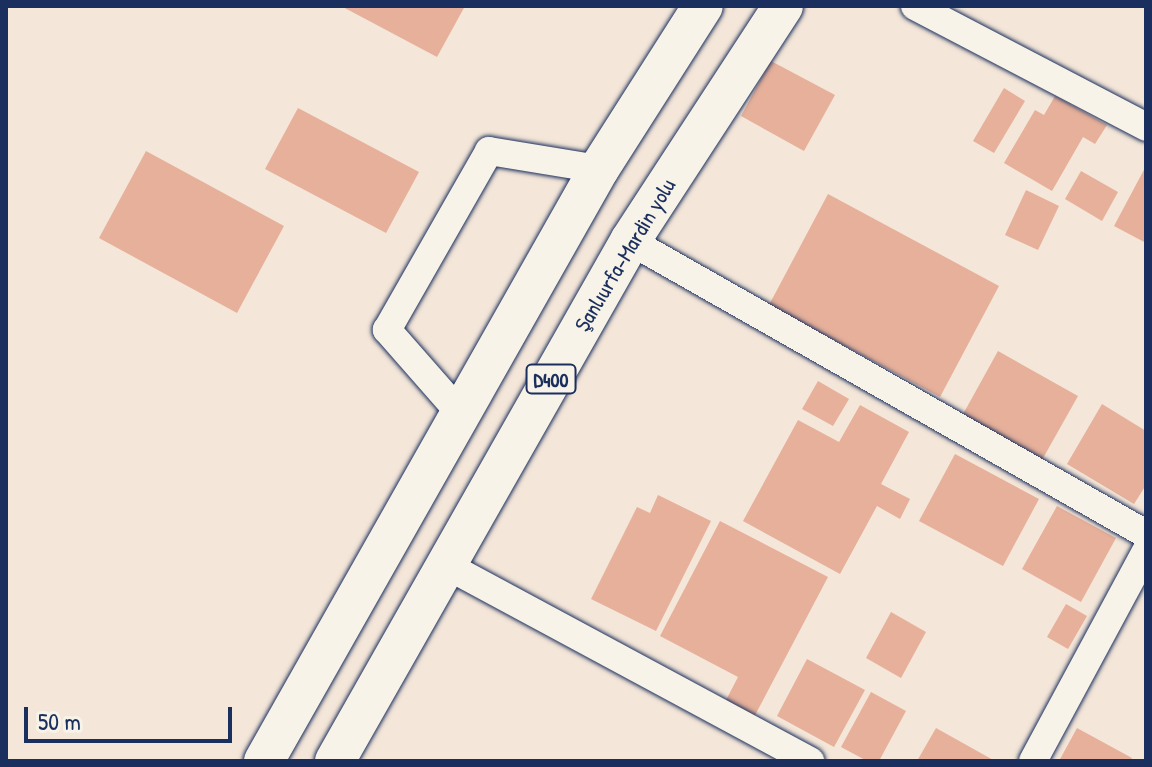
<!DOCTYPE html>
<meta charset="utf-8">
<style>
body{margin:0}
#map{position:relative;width:1152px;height:767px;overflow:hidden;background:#f4e6d8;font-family:"Patrick Hand",sans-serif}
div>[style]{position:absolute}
.building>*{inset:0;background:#e6b09a}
.roads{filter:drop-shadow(0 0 2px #1b2f5e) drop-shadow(0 0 2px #1b2f5e)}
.minor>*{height:28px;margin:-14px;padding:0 14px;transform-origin:14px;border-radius:14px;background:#f7f3e8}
.highway>*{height:40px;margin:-20px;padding:0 20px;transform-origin:20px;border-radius:20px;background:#f7f3e8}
span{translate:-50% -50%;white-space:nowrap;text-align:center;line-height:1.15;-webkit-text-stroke:7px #f7f3e8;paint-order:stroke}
.shield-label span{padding:2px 6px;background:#f7f3e8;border:2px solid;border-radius:6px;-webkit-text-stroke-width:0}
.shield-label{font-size:20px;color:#1b2f5e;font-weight:700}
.street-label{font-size:22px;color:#1b2f5e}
.frame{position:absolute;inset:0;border:8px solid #1b2f5e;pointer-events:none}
.scale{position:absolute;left:24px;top:707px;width:208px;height:36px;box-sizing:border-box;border:4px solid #1b2f5e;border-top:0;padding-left:10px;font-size:24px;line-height:28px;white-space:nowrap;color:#1b2f5e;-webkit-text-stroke:6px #f7f3e8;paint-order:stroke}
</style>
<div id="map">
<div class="building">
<i style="clip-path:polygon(341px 6px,465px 6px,437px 57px)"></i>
<i style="clip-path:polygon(771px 61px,835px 95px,804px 151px,741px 116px)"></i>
<i style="clip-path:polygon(1004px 88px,1025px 101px,994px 153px,973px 141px)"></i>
<i style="clip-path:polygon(1055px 96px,1107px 125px,1095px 144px,1083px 137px,1052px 191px,1004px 163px,1035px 110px,1044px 115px)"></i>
<i style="clip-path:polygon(298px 108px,419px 172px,386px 233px,265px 169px)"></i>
<i style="clip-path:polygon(146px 151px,284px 226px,237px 313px,99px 238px)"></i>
<i style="clip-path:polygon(1146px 166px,1146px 243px,1114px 226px)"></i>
<i style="clip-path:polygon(1081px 171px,1118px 192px,1102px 221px,1065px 199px)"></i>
<i style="clip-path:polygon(1026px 190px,1059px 206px,1038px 250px,1005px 235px)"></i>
<i style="clip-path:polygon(828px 194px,999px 286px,940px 397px,769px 305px)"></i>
<i style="clip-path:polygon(998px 351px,1078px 396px,1042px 460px,962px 416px)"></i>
<i style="clip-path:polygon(818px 381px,849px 399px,833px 426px,802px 409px)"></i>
<i style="clip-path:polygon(1102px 404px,1146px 431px,1146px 485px,1134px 504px,1067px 464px)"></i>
<i style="clip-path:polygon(860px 405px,909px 432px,881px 484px,910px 499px,900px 519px,877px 506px,840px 574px,743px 521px,798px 420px,839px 442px)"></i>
<i style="clip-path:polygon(955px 454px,1039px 499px,1003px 566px,919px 521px)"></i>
<i style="clip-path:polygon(658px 495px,711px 521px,656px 631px,591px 599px,637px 507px,650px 513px)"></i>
<i style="clip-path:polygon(1057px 506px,1116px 538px,1081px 602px,1022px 569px)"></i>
<i style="clip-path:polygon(720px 521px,828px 577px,753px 719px,724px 704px,738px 677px,660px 636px)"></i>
<i style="clip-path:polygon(1066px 604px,1087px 616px,1068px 649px,1047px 637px)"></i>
<i style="clip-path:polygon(891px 612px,926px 632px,901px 678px,866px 658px)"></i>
<i style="clip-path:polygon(807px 659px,865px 690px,834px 747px,777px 716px)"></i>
<i style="clip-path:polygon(871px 692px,906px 711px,879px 761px,867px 761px,841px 747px)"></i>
<i style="clip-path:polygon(936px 728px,995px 761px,917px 761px)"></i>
<i style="clip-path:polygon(1077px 728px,1132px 758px,1130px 761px,1059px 761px)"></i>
</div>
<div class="roads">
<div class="minor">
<i style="left:915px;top:6px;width:261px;rotate:27.6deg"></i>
<i style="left:630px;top:241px;width:593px;rotate:29.59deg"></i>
<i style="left:460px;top:413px;width:111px;rotate:-131.3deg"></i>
<i style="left:387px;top:330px;width:206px;rotate:-60.3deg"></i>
<i style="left:489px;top:151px;width:111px;rotate:9.3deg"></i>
<i style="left:444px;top:564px;width:416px;rotate:28.3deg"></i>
<i style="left:1033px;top:761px;width:238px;rotate:-61.7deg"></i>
</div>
<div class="highway">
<i style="left:264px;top:761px;width:680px;rotate:-60.5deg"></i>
<i style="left:599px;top:169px;width:193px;rotate:-57.5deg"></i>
<i style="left:335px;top:761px;width:598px;rotate:-60.43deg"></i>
<i style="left:630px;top:241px;width:280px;rotate:-56.9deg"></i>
</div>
</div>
<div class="shield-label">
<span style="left:551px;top:379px">D400</span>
</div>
<div class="street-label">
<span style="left:625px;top:255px;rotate:-59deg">Şanlıurfa-Mardin yolu</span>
</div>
<div class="frame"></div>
<div class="scale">50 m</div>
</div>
